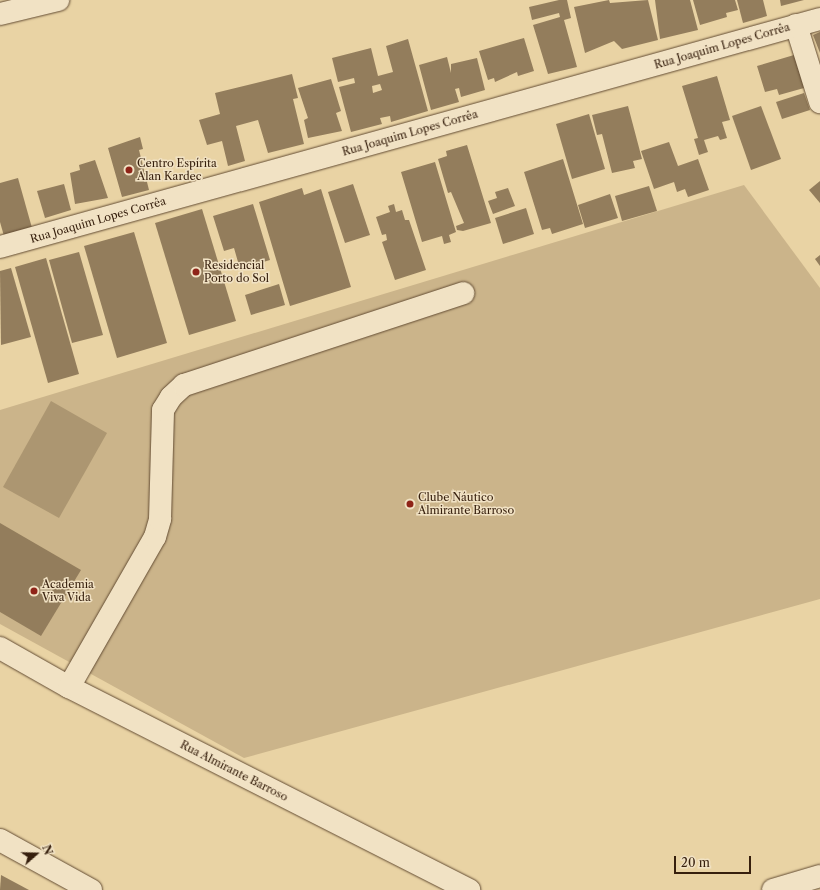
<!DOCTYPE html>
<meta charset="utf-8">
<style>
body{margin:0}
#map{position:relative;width:820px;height:890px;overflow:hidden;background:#e9d3a4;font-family:"Libre Caslon Text",serif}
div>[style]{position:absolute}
.green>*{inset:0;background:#cbb48a}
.water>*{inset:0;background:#ac9671}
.building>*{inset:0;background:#937d5c}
.roads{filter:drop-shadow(0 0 1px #634c33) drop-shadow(0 0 1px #634c33)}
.minor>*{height:22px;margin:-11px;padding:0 11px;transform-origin:11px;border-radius:11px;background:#f1e2c4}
.dots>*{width:11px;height:11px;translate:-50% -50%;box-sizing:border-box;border:2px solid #f1e2c4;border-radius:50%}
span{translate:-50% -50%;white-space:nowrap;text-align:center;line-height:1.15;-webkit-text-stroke:3px #f1e2c4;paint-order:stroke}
.street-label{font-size:11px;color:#361f0d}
.poi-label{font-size:11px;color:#361f0d}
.left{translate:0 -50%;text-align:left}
.north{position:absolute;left:16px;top:834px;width:40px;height:40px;-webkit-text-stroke:3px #f1e2c4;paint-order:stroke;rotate:70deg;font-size:11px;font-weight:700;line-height:16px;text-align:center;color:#361f0d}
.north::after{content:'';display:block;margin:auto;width:14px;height:18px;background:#361f0d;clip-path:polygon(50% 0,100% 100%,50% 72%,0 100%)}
.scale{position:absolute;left:674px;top:856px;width:77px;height:18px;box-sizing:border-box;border:2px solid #361f0d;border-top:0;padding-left:5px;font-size:12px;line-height:14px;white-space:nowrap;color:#361f0d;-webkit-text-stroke:3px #f1e2c4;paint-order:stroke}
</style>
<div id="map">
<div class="green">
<i style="clip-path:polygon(744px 185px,820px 288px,820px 599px,244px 758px,0 624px,0 410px)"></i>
</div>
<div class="water">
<i style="clip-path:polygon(51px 401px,107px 433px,59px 518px,3px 487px)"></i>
</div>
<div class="building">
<i style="clip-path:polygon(559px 0,567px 0,571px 18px,564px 20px,577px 67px,548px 74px,533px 25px,560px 17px,559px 13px,532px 20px,529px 7px)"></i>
<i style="clip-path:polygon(609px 0,610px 3px,648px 0,658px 40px,622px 49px,614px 41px,585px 53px,574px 7px)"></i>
<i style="clip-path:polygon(655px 0,690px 0,698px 30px,660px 39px)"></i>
<i style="clip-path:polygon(693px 0,735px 0,738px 10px,726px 13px,727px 17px,700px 25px)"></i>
<i style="clip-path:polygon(737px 0,763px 0,767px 16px,743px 23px)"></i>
<i style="clip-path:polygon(780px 0,804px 0,781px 6px)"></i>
<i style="clip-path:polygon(820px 32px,820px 53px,813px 35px)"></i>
<i style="clip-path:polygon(524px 38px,534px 71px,518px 76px,517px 72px,495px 82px,494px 78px,488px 80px,479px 51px)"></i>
<i style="clip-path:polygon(evenodd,408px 39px,428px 111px,391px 122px,390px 116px,380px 118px,382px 124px,351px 132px,339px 87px,355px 83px,354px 78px,338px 82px,332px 58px,371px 48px,378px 76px,393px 72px,386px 46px,408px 39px,380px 84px,382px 90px,373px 93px,372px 86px,380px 84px)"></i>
<i style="clip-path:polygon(794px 55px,804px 88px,779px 95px,777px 89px,765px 92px,757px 66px)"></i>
<i style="clip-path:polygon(447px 57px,451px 73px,451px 64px,477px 58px,485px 90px,461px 97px,459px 88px,455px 89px,459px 102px,431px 110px,419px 65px)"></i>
<i style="clip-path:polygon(292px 74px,298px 98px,293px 99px,304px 144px,268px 153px,258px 120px,236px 126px,245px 161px,228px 166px,222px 141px,207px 145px,199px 120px,220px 114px,215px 93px)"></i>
<i style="clip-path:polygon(717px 76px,730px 120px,722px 122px,727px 138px,720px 140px,718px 136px,704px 140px,708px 152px,699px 155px,694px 139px,698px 138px,682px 86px)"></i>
<i style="clip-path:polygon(331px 79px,341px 111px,336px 113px,342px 131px,308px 138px,304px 120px,308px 118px,298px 88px)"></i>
<i style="clip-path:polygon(804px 93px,810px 110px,782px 119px,776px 102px)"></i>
<i style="clip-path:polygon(628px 106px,642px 159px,633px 161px,635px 168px,612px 173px,602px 134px,597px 135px,592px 115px)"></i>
<i style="clip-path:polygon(761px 106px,781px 159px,751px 170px,732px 116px)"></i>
<i style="clip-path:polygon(589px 114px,605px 169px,572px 179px,556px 124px)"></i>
<i style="clip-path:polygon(140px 137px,143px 149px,139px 150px,149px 190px,122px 197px,108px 148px)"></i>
<i style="clip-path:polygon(669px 142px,678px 166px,698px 159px,709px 190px,688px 197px,685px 189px,677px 192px,674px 182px,654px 189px,641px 151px)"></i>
<i style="clip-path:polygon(467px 145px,491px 223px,463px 231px,457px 230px,456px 226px,464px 223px,451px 192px,448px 193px,438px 159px,447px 156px,446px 151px)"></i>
<i style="clip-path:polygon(563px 159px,583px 224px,552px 234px,550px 228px,542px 230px,524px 172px)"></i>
<i style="clip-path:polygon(95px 160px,108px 198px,75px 204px,70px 173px,80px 170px,79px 165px)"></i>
<i style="clip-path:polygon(435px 162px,456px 232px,449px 235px,451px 242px,444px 244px,442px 236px,422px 242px,401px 172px)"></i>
<i style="clip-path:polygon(18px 178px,32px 228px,4px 236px,0 222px,0 183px)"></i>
<i style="clip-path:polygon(820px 181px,820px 203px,809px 190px)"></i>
<i style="clip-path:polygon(64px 184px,71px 210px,45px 218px,37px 191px)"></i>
<i style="clip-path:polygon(353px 184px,370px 235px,345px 243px,328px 192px)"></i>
<i style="clip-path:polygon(649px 186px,657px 211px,622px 221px,615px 196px)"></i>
<i style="clip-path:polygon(302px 188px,304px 195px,321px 189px,351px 287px,290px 306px,259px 202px)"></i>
<i style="clip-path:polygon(508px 188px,515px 206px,493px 214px,488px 201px,497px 198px,495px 192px)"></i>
<i style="clip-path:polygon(610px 194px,618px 218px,585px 228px,578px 205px)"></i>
<i style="clip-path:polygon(253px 204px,270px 260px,240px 269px,234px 248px,224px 251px,213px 216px)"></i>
<i style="clip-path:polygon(394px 204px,396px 212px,402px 210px,405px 220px,409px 220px,426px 270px,395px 280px,382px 242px,387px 240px,386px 234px,382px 235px,376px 217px,390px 212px,388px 206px)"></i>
<i style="clip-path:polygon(526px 208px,534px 234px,503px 244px,495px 218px)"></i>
<i style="clip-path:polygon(202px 209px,236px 321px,189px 335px,155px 223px)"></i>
<i style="clip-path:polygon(134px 232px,167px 343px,117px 358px,84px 246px)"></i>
<i style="clip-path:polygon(79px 252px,103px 335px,72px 343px,49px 260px)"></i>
<i style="clip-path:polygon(820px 255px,820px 266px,815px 259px)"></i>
<i style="clip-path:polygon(46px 258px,79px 374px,48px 383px,15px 267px)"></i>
<i style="clip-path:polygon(11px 268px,31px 337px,1px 345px,0 271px)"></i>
<i style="clip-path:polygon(279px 284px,285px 305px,251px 315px,245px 295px)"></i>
<i style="clip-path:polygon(0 523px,81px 570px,41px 636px,0 612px)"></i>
<i style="clip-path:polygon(1px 875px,29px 890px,0 890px)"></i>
</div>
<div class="roads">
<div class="minor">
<i style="left:0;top:14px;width:60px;rotate:-13.6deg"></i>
<i style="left:796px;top:25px;width:81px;rotate:72.7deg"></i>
<i style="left:0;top:247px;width:851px;rotate:-15.54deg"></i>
<i style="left:0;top:648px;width:79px;rotate:29.5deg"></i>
<i style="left:69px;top:687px;width:449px;rotate:26.9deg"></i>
<i style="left:69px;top:687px;width:173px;rotate:-60.2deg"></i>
<i style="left:155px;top:537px;width:19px;rotate:-74deg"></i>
<i style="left:160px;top:519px;width:109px;rotate:-88.4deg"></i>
<i style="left:163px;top:410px;width:15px;rotate:-58deg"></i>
<i style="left:171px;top:397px;width:18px;rotate:-43deg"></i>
<i style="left:184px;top:385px;width:294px;rotate:-18.2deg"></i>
<i style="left:0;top:840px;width:104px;rotate:28.8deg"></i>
<i style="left:773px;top:890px;width:49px;rotate:-16.6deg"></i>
</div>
</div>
<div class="dots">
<i style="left:129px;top:170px;background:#8f2418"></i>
<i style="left:196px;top:272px;background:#8f2418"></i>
<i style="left:410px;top:504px;background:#8f2418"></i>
<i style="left:34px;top:591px;background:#8f2418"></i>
</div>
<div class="street-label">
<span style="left:722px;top:46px;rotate:-16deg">Rua Joaquim Lopes Corrêa</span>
<span style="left:410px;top:133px;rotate:-16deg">Rua Joaquim Lopes Corrêa</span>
<span style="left:98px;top:220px;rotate:-16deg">Rua Joaquim Lopes Corrêa</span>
<span style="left:234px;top:771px;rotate:27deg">Rua Almirante Barroso</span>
</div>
<div class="poi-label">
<span class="left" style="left:137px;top:170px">Centro Espírita<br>Alan Kardec</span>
<span class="left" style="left:204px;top:272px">Residencial<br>Porto do Sol</span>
<span class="left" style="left:418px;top:504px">Clube Náutico<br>Almirante Barroso</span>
<span class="left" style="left:42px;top:591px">Academia<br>Viva Vida</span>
</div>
<div class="north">N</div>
<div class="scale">20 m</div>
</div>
